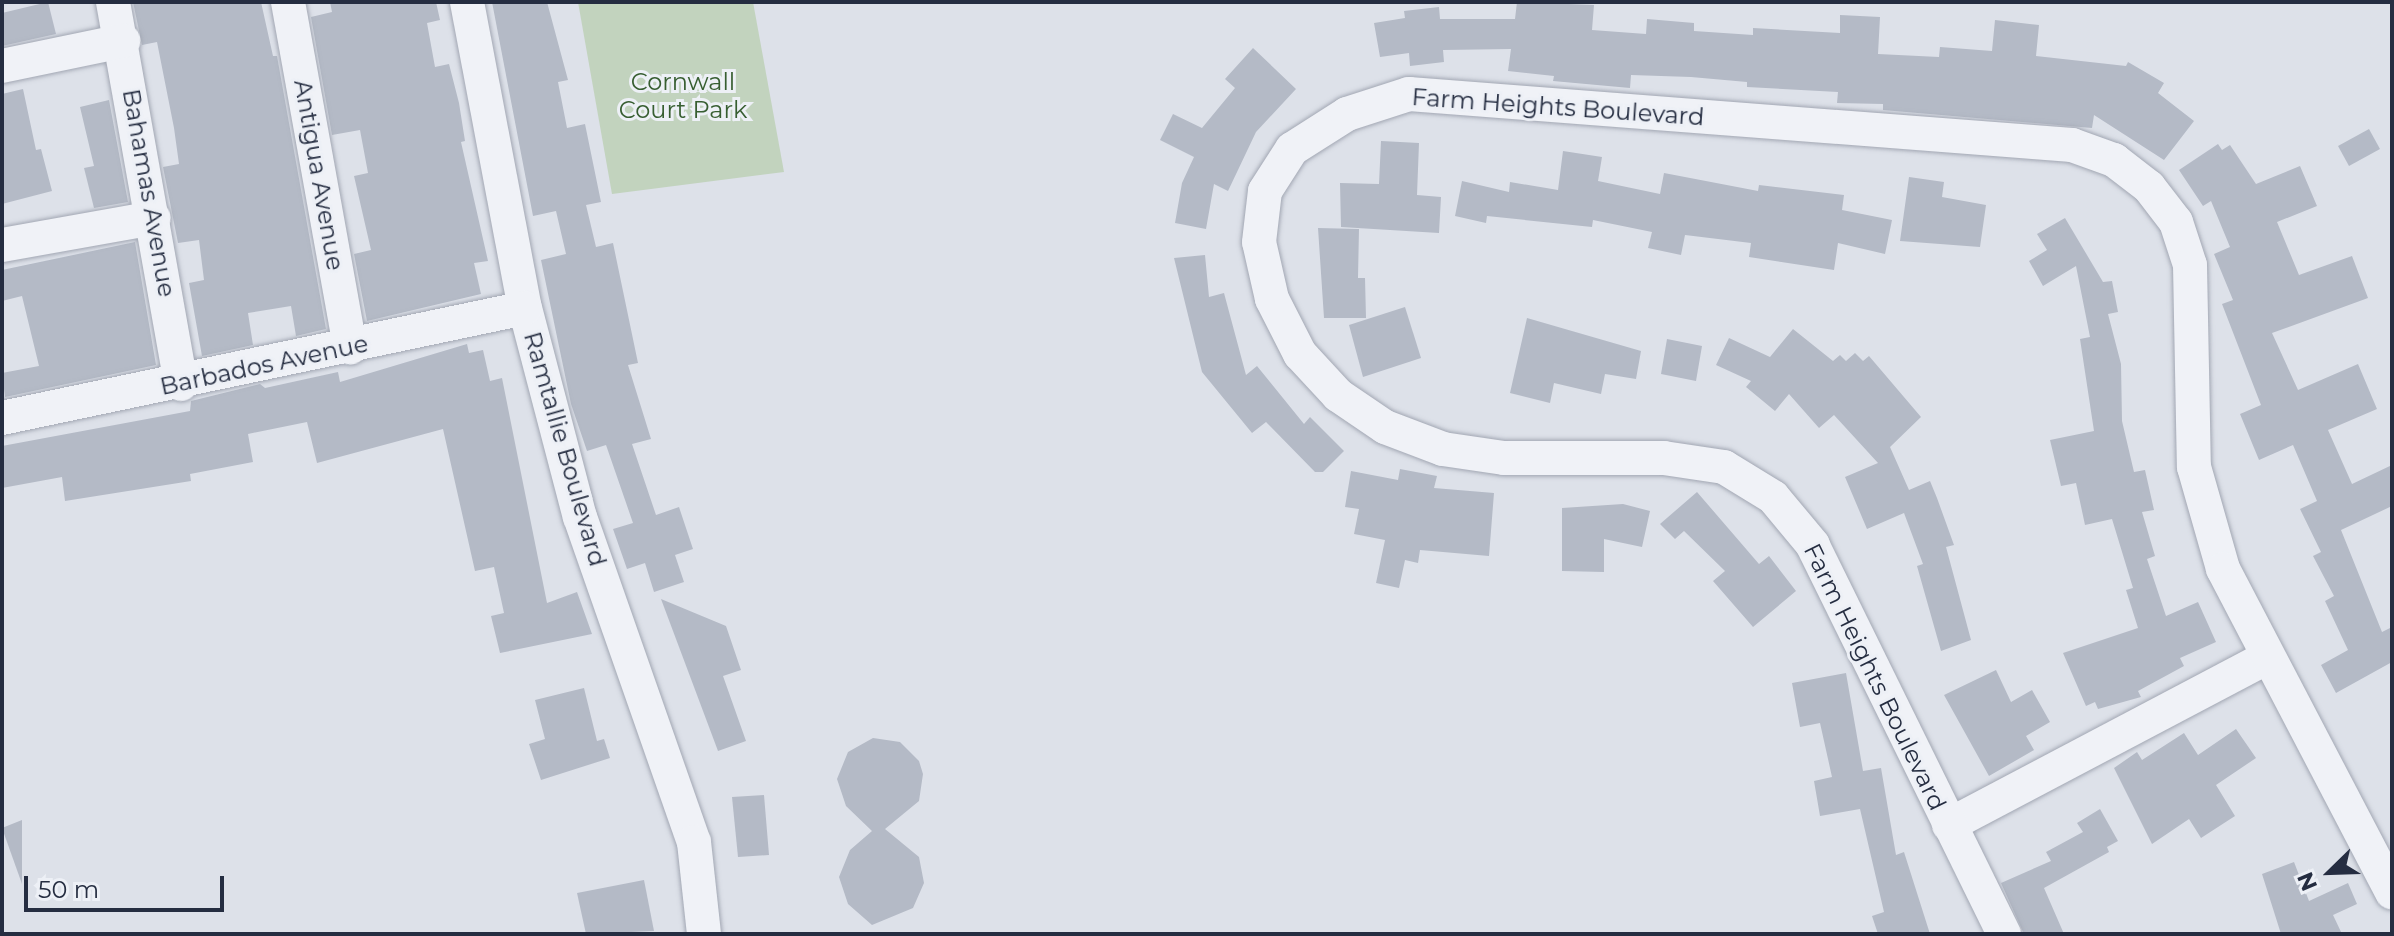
<!DOCTYPE html>
<style>
body{margin:0}
#map{position:relative;width:2394px;height:936px;overflow:hidden;background:#dde1e9;font-family:Montserrat,sans-serif}
div>[style]{position:absolute}
.green>*{inset:0;background:#c2d3be}
.building>*{inset:0;background:#b4bac6}
.roads{filter:drop-shadow(0 0 2px #a2a7b3) drop-shadow(0 0 2px #a2a7b3)}
.minor>*{height:34px;margin:-17px;padding:0 17px;transform-origin:17px;border-radius:17px;background:#f0f2f7}
span{translate:-50% -50%;white-space:nowrap;text-align:center;line-height:1.15;-webkit-text-stroke:6px #edf0f6;paint-order:stroke}
.park-label{font-size:24px;color:#375e31}
.street-label{font-size:24px;color:#252d41}
.frame{position:absolute;inset:0;border:4px solid #252d41;pointer-events:none}
.north{position:absolute;left:2290px;top:832px;width:80px;height:80px;-webkit-text-stroke:6px #edf0f6;paint-order:stroke;rotate:247deg;font-size:22px;font-weight:700;line-height:32px;text-align:center;color:#252d41}
.north::after{content:'';display:block;margin:auto;width:28px;height:36px;background:#252d41;clip-path:polygon(50% 0,100% 100%,50% 72%,0 100%)}
.scale{position:absolute;left:24px;top:876px;width:200px;height:36px;box-sizing:border-box;border:4px solid #252d41;border-top:0;padding-left:10px;font-size:24px;line-height:28px;white-space:nowrap;color:#252d41;-webkit-text-stroke:6px #edf0f6;paint-order:stroke}
</style>
<div id="map">
<div class="green">
<i style="clip-path:polygon(578px 2px,753px 2px,784px 172px,612px 194px)"></i>
</div>
<div class="building">
<i style="clip-path:polygon(48px 2px,56px 34px,2px 46px,2px 13px)"></i>
<i style="clip-path:polygon(133px 2px,261px 2px,273px 56px,277px 56px,326px 329px,296px 336px,291px 306px,248px 313px,253px 345px,202px 356px,189px 283px,204px 280px,199px 240px,178px 243px,163px 167px,179px 164px,174px 128px,157px 42px,142px 45px)"></i>
<i style="clip-path:polygon(330px 2px,436px 2px,440px 20px,427px 23px,435px 67px,449px 64px,459px 103px,465px 141px,461px 142px,488px 261px,474px 263px,481px 294px,367px 321px,354px 254px,371px 250px,354px 176px,368px 173px,360px 130px,332px 135px,311px 17px,332px 12px)"></i>
<i style="clip-path:polygon(492px 2px,547px 2px,568px 80px,558px 82px,567px 128px,585px 124px,601px 202px,586px 205px,596px 247px,613px 243px,638px 363px,628px 365px,651px 439px,632px 444px,656px 515px,679px 507px,693px 549px,675px 555px,684px 582px,654px 592px,645px 563px,627px 569px,613px 529px,633px 523px,606px 445px,587px 451px,571px 404px,541px 260px,566px 254px,556px 211px,533px 216px)"></i>
<i style="clip-path:polygon(1517px 2px,1594px 5px,1592px 30px,1646px 34px,1647px 19px,1694px 23px,1694px 31px,1753px 35px,1753px 28px,1840px 33px,1840px 15px,1880px 17px,1878px 54px,1939px 57px,1940px 47px,1992px 51px,1995px 20px,2039px 25px,2036px 56px,2126px 66px,2128px 62px,2164px 83px,2158px 93px,2194px 121px,2164px 160px,2094px 115px,2092px 128px,1883px 110px,1883px 104px,1837px 103px,1838px 92px,1747px 87px,1747px 82px,1691px 77px,1631px 75px,1630px 88px,1553px 81px,1554px 76px,1508px 71px,1511px 49px,1443px 50px,1444px 62px,1410px 66px,1409px 53px,1380px 57px,1374px 23px,1405px 18px,1404px 11px,1439px 7px,1440px 19px,1515px 19px)"></i>
<i style="clip-path:polygon(1253px 48px,1296px 89px,1256px 132px,1228px 191px,1214px 184px,1206px 229px,1175px 223px,1182px 183px,1194px 157px,1160px 140px,1173px 114px,1202px 128px,1235px 88px,1225px 79px)"></i>
<i style="clip-path:polygon(23px 89px,36px 150px,41px 149px,52px 191px,2px 204px,2px 94px)"></i>
<i style="clip-path:polygon(109px 100px,128px 202px,94px 208px,84px 168px,94px 166px,80px 107px)"></i>
<i style="clip-path:polygon(2369px 129px,2380px 149px,2349px 166px,2338px 146px)"></i>
<i style="clip-path:polygon(1381px 141px,1419px 143px,1417px 195px,1441px 197px,1439px 233px,1341px 227px,1340px 183px,1379px 184px)"></i>
<i style="clip-path:polygon(2218px 144px,2222px 150px,2230px 145px,2256px 184px,2300px 166px,2317px 206px,2277px 222px,2299px 275px,2352px 256px,2368px 298px,2272px 333px,2298px 390px,2358px 364px,2377px 409px,2328px 430px,2352px 484px,2392px 465px,2392px 506px,2341px 530px,2382px 632px,2392px 627px,2392px 662px,2336px 693px,2321px 665px,2348px 650px,2325px 601px,2334px 596px,2313px 556px,2321px 552px,2300px 509px,2317px 501px,2293px 445px,2259px 460px,2240px 414px,2261px 405px,2222px 304px,2233px 300px,2214px 254px,2230px 247px,2211px 201px,2203px 206px,2179px 170px)"></i>
<i style="clip-path:polygon(1563px 151px,1602px 157px,1598px 181px,1660px 194px,1664px 173px,1758px 191px,1759px 185px,1844px 195px,1842px 210px,1892px 220px,1885px 254px,1838px 243px,1834px 270px,1749px 257px,1751px 243px,1685px 235px,1681px 255px,1648px 248px,1652px 232px,1593px 220px,1592px 227px,1487px 216px,1486px 223px,1455px 216px,1462px 181px,1509px 192px,1510px 182px,1558px 190px)"></i>
<i style="clip-path:polygon(1909px 177px,1944px 182px,1942px 197px,1986px 205px,1980px 247px,1900px 241px)"></i>
<i style="clip-path:polygon(2065px 218px,2103px 282px,2112px 281px,2118px 312px,2108px 314px,2121px 364px,2122px 421px,2134px 472px,2145px 470px,2154px 510px,2142px 512px,2155px 556px,2147px 559px,2166px 616px,2198px 602px,2216px 642px,2180px 658px,2184px 666px,2138px 691px,2141px 697px,2098px 709px,2095px 702px,2086px 706px,2063px 653px,2138px 628px,2126px 590px,2133px 588px,2112px 519px,2085px 525px,2076px 483px,2061px 486px,2050px 440px,2094px 431px,2080px 339px,2090px 337px,2076px 266px,2043px 286px,2029px 261px,2047px 250px,2037px 234px)"></i>
<i style="clip-path:polygon(1318px 228px,1359px 229px,1358px 278px,1365px 278px,1366px 318px,1324px 318px)"></i>
<i style="clip-path:polygon(135px 242px,156px 365px,5px 397px,2px 373px,39px 366px,22px 296px,2px 301px,2px 270px)"></i>
<i style="clip-path:polygon(1205px 255px,1209px 297px,1224px 293px,1246px 375px,1257px 366px,1304px 424px,1310px 417px,1344px 451px,1323px 472px,1315px 472px,1266px 422px,1252px 433px,1202px 372px,1174px 258px)"></i>
<i style="clip-path:polygon(1405px 307px,1421px 358px,1363px 377px,1349px 325px)"></i>
<i style="clip-path:polygon(1527px 318px,1641px 351px,1636px 379px,1605px 374px,1601px 394px,1554px 383px,1550px 403px,1510px 393px)"></i>
<i style="clip-path:polygon(1793px 329px,1833px 361px,1840px 355px,1846px 361px,1855px 353px,1863px 361px,1869px 356px,1921px 417px,1890px 447px,1909px 490px,1930px 481px,1937px 498px,1954px 545px,1946px 547px,1971px 640px,1941px 651px,1917px 566px,1923px 564px,1904px 513px,1867px 529px,1845px 477px,1878px 463px,1834px 415px,1819px 428px,1789px 394px,1775px 411px,1746px 387px,1751px 381px,1716px 365px,1729px 338px,1770px 357px)"></i>
<i style="clip-path:polygon(1667px 339px,1702px 346px,1696px 381px,1661px 374px)"></i>
<i style="clip-path:polygon(467px 344px,469px 353px,483px 350px,490px 381px,502px 378px,547px 603px,577px 592px,592px 634px,500px 653px,491px 616px,504px 613px,494px 567px,475px 571px,443px 429px,317px 463px,307px 422px,248px 434px,253px 462px,190px 474px,191px 481px,65px 501px,62px 477px,2px 488px,2px 446px,190px 411px,191px 401px,260px 384px,265px 388px,338px 372px,340px 382px)"></i>
<i style="clip-path:polygon(1400px 469px,1437px 476px,1434px 488px,1494px 493px,1489px 556px,1420px 550px,1418px 563px,1405px 560px,1399px 588px,1376px 583px,1385px 540px,1354px 534px,1359px 509px,1345px 507px,1351px 471px,1398px 480px)"></i>
<i style="clip-path:polygon(1697px 492px,1759px 564px,1769px 556px,1796px 591px,1753px 627px,1713px 581px,1725px 571px,1684px 531px,1675px 539px,1660px 524px)"></i>
<i style="clip-path:polygon(1623px 504px,1650px 511px,1642px 547px,1604px 539px,1604px 572px,1562px 571px,1562px 508px)"></i>
<i style="clip-path:polygon(661px 599px,726px 626px,741px 670px,723px 676px,746px 741px,718px 751px)"></i>
<i style="clip-path:polygon(1996px 670px,2011px 702px,2032px 690px,2050px 722px,2026px 736px,2034px 750px,1989px 776px,1944px 695px)"></i>
<i style="clip-path:polygon(1846px 673px,1863px 771px,1881px 768px,1896px 855px,1904px 852px,1930px 934px,1878px 934px,1872px 916px,1884px 912px,1860px 809px,1820px 816px,1814px 781px,1832px 777px,1820px 723px,1800px 727px,1792px 683px)"></i>
<i style="clip-path:polygon(584px 688px,597px 741px,604px 739px,610px 758px,541px 780px,529px 744px,545px 739px,535px 700px)"></i>
<i style="clip-path:polygon(2236px 729px,2256px 758px,2216px 785px,2235px 816px,2201px 838px,2189px 819px,2152px 844px,2114px 768px,2137px 752px,2142px 760px,2184px 733px,2198px 755px)"></i>
<i style="clip-path:polygon(873px 738px,900px 742px,919px 761px,923px 774px,919px 801px,885px 829px,919px 857px,924px 883px,913px 908px,872px 925px,848px 904px,839px 877px,850px 850px,872px 831px,846px 806px,837px 779px,848px 752px)"></i>
<i style="clip-path:polygon(764px 795px,769px 855px,738px 857px,732px 797px)"></i>
<i style="clip-path:polygon(2100px 809px,2118px 841px,2107px 847px,2109px 852px,2044px 888px,2064px 934px,2024px 934px,2001px 883px,2051px 861px,2046px 852px,2083px 832px,2077px 823px)"></i>
<i style="clip-path:polygon(22px 820px,22px 884px,2px 828px)"></i>
<i style="clip-path:polygon(2294px 862px,2309px 901px,2348px 883px,2357px 904px,2333px 915px,2342px 934px,2281px 934px,2262px 874px)"></i>
<i style="clip-path:polygon(644px 880px,654px 931px,586px 934px,577px 893px)"></i>
</div>
<div class="roads">
<div class="minor">
<i style="left:113px;top:2px;width:388px;rotate:79.9deg"></i>
<i style="left:288px;top:2px;width:351px;rotate:79.8deg"></i>
<i style="left:467px;top:2px;width:311px;rotate:79.3deg"></i>
<i style="left:525px;top:308px;width:216px;rotate:75.3deg"></i>
<i style="left:580px;top:517px;width:344px;rotate:70.7deg"></i>
<i style="left:694px;top:842px;width:93px;rotate:83.8deg"></i>
<i style="left:2px;top:66px;width:124px;rotate:-11.7deg"></i>
<i style="left:2px;top:245px;width:154px;rotate:-10.1deg"></i>
<i style="left:2px;top:418px;width:534px;rotate:-11.88deg"></i>
<i style="left:1949px;top:825px;width:360px;rotate:-27.8deg"></i>
<i style="left:2004px;top:934px;width:433px;rotate:-116.2deg"></i>
<i style="left:1813px;top:545px;width:62px;rotate:-129.8deg"></i>
<i style="left:1773px;top:497px;width:57px;rotate:-148.5deg"></i>
<i style="left:1724px;top:467px;width:61px;rotate:-171.5deg"></i>
<i style="left:1664px;top:458px;width:160px;rotate:180deg"></i>
<i style="left:1504px;top:458px;width:62px;rotate:-171.6deg"></i>
<i style="left:1443px;top:449px;width:62px;rotate:-159.2deg"></i>
<i style="left:1385px;top:427px;width:57px;rotate:-145.8deg"></i>
<i style="left:1338px;top:395px;width:56px;rotate:-132.8deg"></i>
<i style="left:1300px;top:354px;width:62px;rotate:-117deg"></i>
<i style="left:1272px;top:299px;width:58px;rotate:-102.8deg"></i>
<i style="left:1259px;top:242px;width:51px;rotate:-83.3deg"></i>
<i style="left:1265px;top:191px;width:50px;rotate:-57.3deg"></i>
<i style="left:1292px;top:149px;width:65px;rotate:-32.5deg"></i>
<i style="left:1347px;top:114px;width:65px;rotate:-17.9deg"></i>
<i style="left:1409px;top:94px;width:665px;rotate:4.4deg"></i>
<i style="left:2072px;top:145px;width:45px;rotate:19.7deg"></i>
<i style="left:2114px;top:160px;width:44px;rotate:37.6deg"></i>
<i style="left:2149px;top:187px;width:44px;rotate:52.4deg"></i>
<i style="left:2176px;top:222px;width:45px;rotate:72deg"></i>
<i style="left:2190px;top:265px;width:202px;rotate:88.9deg"></i>
<i style="left:2194px;top:467px;width:106px;rotate:74.1deg"></i>
<i style="left:2223px;top:569px;width:365px;rotate:62.4deg"></i>
</div>
</div>
<div class="park-label">
<span style="left:683px;top:96px">Cornwall<br>Court Park</span>
</div>
<div class="street-label">
<span style="left:1558px;top:107px;rotate:4deg">Farm Heights Boulevard</span>
<span style="left:319px;top:175px;rotate:80deg">Antigua Avenue</span>
<span style="left:149px;top:193px;rotate:80deg">Bahamas Avenue</span>
<span style="left:264px;top:365px;rotate:-12deg">Barbados Avenue</span>
<span style="left:565px;top:449px;rotate:74deg">Ramtallie Boulevard</span>
<span style="left:1875px;top:677px;rotate:64deg">Farm Heights Boulevard</span>
</div>
<div class="frame"></div>
<div class="north">N</div>
<div class="scale">50 m</div>
</div>
